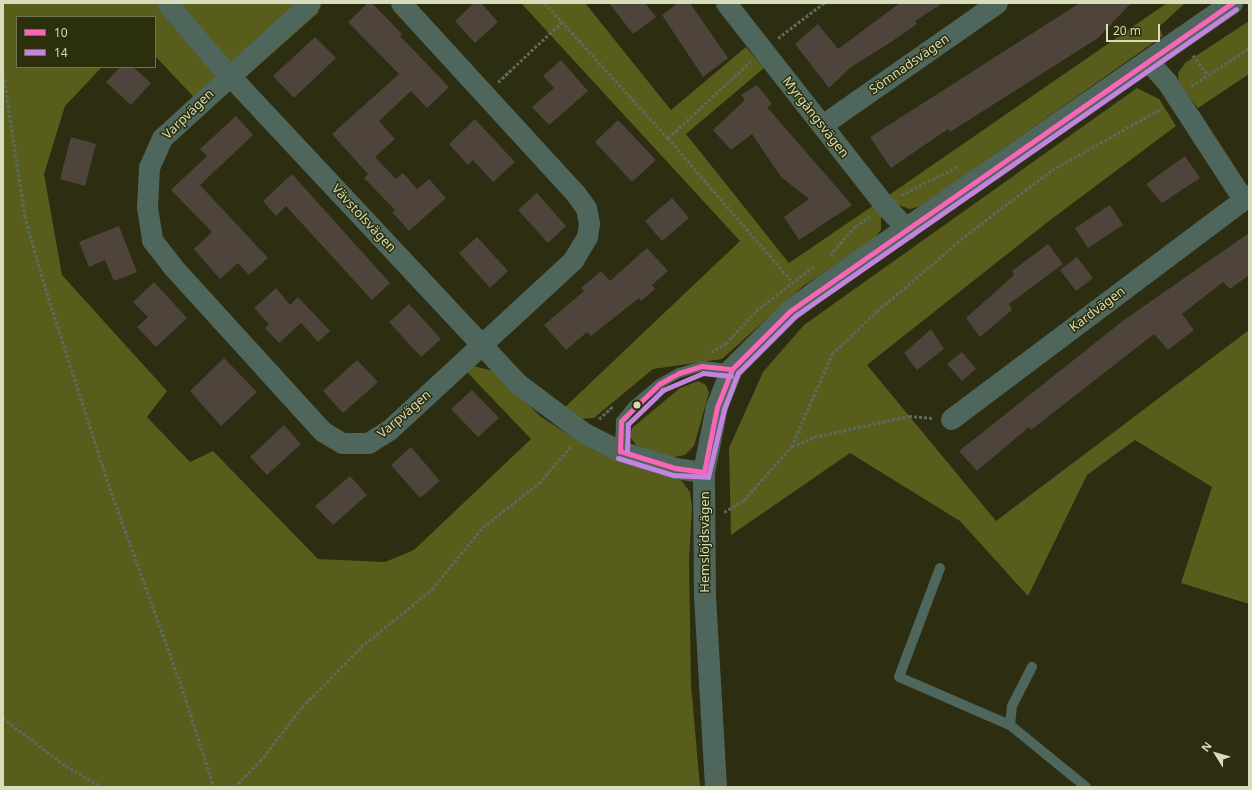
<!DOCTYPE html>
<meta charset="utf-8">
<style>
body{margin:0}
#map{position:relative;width:1252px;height:790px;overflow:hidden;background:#2c2d11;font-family:"Noto Sans",sans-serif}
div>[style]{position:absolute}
.green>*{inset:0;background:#585d1c}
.building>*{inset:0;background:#4f443c}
.path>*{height:2.5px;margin-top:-1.25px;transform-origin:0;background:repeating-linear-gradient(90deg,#5c6a5e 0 3px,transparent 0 5px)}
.service>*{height:10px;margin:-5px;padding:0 5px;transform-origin:5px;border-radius:5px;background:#4e665c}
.minor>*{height:21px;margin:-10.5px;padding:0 10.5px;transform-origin:10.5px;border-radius:10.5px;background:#4e665c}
.tertiary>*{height:22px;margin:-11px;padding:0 11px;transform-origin:11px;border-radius:11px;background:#4e665c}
.bus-1>*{height:5px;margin:-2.5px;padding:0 2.5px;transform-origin:2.5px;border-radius:2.5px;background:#fa66b7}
.bus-2>*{height:5px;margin:-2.5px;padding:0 2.5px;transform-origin:2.5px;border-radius:2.5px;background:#c483df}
.dots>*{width:11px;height:11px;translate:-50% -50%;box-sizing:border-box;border:2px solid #2c2f0c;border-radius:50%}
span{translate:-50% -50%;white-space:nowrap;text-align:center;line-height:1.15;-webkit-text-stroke:3px #2c2f0c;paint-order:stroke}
.street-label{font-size:13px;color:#d7dcba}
.frame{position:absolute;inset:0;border:4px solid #d7dcba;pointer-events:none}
.legend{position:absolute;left:16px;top:16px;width:140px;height:52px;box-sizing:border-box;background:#2c2f0c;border:1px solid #707452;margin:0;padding:5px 7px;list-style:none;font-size:12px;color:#d7dcba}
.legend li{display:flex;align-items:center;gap:8px;height:20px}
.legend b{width:20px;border:1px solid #707452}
.north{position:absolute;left:1196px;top:734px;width:40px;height:40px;-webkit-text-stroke:3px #2c2f0c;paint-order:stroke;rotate:307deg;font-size:11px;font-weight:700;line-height:16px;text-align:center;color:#d7dcba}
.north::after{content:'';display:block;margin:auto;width:14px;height:18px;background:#d7dcba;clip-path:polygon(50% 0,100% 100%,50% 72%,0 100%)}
.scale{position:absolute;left:1106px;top:24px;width:54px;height:18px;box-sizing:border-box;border:2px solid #d7dcba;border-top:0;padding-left:5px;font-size:12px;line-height:14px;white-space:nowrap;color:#d7dcba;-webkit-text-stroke:3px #2c2f0c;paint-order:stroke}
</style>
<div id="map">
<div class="green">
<i style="clip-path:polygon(3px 3px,311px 3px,319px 12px,207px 111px,155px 56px,155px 17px,17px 17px,17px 67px,102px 67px,65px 106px,44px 174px,62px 275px,167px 391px,147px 417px,190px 462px,213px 451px,318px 559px,385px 562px,414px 550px,531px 439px,467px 372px,473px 366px,494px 371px,541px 417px,593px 450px,668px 474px,682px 481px,690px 492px,692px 507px,689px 561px,691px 684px,700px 787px,3px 787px)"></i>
<i style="clip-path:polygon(521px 3px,585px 3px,671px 110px,746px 47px,764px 68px,686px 134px,789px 263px,874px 205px,881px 217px,881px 230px,874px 239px,802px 287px,722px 359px,653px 369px,594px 418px,578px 419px,563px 409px,740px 241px)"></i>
<i style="clip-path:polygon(1167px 3px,1185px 3px,1159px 27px,1163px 36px,921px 206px,910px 209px,898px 205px,889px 195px)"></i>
<i style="clip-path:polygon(1249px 21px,1249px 74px,1198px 108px,1179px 83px,1178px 73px,1185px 63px)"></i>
<i style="clip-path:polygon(1137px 88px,1159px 99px,1176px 126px,1049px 221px,867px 365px,996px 521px,1249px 330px,1249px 604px,1181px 583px,1212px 487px,1135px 440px,1087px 475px,1028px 596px,960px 521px,850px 453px,731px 535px,729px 448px,763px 372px,804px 325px)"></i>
<i style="clip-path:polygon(698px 381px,706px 385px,709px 393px,694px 446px,685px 455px,669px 458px,636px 445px,630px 437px,632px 428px,680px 388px)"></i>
</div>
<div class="building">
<i style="clip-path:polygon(368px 3px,372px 3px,402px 34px,400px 36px,449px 87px,427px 108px,411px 91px,379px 121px,395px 139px,375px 157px,396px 179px,403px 173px,417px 189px,429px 179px,446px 198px,409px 231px,392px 212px,395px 210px,364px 178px,368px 174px,332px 134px,399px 74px,348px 22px)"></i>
<i style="clip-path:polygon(474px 3px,481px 3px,498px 22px,475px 43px,455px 21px)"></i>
<i style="clip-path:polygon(609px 3px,645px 3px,656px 17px,633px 34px)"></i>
<i style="clip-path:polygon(678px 3px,690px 3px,728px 58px,703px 77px,662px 15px)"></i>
<i style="clip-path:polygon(900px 3px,943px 3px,915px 21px,917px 24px,891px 42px,850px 68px,829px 88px,795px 44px,818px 24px,838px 49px)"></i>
<i style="clip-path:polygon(1080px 3px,1131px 3px,1098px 38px,950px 132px,948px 129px,891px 168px,870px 137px)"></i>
<i style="clip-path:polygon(315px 37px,336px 58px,294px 98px,273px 76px)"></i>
<i style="clip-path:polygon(561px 60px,588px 91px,549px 125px,532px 107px,554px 88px,543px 76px)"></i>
<i style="clip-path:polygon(120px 67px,133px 67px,151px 83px,131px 105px,106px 82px)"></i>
<i style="clip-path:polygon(757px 85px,772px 104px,767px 107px,852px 205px,799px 240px,784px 217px,809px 199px,781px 177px,752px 134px,731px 150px,713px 130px,745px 100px,741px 95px)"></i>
<i style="clip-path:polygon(236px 116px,253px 135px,200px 185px,268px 258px,249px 275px,238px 263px,220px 279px,194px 249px,212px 232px,171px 190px,207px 156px,200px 149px)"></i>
<i style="clip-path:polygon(475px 119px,515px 162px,493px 182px,473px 160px,468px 165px,449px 144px)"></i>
<i style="clip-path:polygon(618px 120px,656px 160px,632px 182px,595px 142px)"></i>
<i style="clip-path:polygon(71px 137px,96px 144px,85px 186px,60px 179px)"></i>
<i style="clip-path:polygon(1185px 156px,1200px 178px,1162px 203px,1146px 184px)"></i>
<i style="clip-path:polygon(292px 174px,390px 283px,372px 300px,286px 206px,276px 216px,263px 201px)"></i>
<i style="clip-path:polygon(537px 193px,566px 226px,548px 243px,518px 210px)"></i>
<i style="clip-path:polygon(672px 198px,689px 218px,662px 241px,645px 221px)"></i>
<i style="clip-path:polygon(1110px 205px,1123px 225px,1088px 248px,1075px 228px)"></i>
<i style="clip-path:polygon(119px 226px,137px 272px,114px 281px,105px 260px,89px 267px,79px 242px)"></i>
<i style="clip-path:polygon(1249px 233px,1249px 275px,1230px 289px,1223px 282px,1182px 314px,1194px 330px,1168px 350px,1154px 334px,1031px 430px,1029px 427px,977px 471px,959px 451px,1124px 320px)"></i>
<i style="clip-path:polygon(477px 237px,508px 271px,490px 288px,459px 253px)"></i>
<i style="clip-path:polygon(1048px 244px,1063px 264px,1009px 304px,1012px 310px,980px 337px,966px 318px,1014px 275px,1012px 271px)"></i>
<i style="clip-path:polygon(647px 248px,668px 271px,652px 285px,655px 289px,641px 301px,639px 298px,591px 336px,587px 332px,566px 350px,544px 325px,584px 291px,581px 288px,601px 271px,610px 281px)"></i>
<i style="clip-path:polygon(1077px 257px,1093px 278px,1076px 291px,1060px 270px)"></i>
<i style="clip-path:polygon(154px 282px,187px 318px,156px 347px,137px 327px,148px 317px,133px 302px)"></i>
<i style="clip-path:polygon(276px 288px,290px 305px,298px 297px,330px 331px,318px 342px,301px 323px,279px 343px,265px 328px,269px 324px,254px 308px)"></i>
<i style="clip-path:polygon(409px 304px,441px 339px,421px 357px,389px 322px)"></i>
<i style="clip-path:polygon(931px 329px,944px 349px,917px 370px,904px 353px)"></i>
<i style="clip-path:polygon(962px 352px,976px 369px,962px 381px,947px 364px)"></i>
<i style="clip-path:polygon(224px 358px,257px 392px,221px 426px,190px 391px)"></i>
<i style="clip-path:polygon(357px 360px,378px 382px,343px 413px,323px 391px)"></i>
<i style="clip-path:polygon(472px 390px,499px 418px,478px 437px,451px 409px)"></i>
<i style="clip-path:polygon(284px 425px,301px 444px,267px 475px,250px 457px)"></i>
<i style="clip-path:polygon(411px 447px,440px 481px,420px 498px,391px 465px)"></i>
<i style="clip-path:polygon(350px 476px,367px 495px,333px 525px,315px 506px)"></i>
</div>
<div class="path">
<i style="left:545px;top:3px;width:183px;rotate:47.7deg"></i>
<i style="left:668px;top:138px;width:189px;rotate:49.1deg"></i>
<i style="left:778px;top:38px;width:58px;rotate:-37.3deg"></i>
<i style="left:1193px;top:55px;width:25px;rotate:53deg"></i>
<i style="left:3px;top:70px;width:148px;rotate:81.4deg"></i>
<i style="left:25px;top:216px;width:80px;rotate:74.1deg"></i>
<i style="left:47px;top:293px;width:205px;rotate:72.1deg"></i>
<i style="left:110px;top:488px;width:205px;rotate:70.1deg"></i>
<i style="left:180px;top:681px;width:111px;rotate:72.2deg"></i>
<i style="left:498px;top:82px;width:88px;rotate:-43.2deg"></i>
<i style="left:1191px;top:86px;width:69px;rotate:-33.2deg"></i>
<i style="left:668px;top:138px;width:112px;rotate:-42.8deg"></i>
<i style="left:901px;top:195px;width:63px;rotate:-26.6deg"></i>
<i style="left:830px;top:255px;width:38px;rotate:-49deg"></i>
<i style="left:855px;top:226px;width:17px;rotate:-33deg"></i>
<i style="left:711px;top:352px;width:17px;rotate:-31deg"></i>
<i style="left:726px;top:343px;width:44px;rotate:-46.8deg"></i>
<i style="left:756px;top:311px;width:72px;rotate:-37.7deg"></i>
<i style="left:599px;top:419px;width:19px;rotate:-43deg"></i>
<i style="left:792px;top:447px;width:24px;rotate:-24deg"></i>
<i style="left:814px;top:437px;width:97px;rotate:-12.5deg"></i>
<i style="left:909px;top:416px;width:24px;rotate:5deg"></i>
<i style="left:724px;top:512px;width:23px;rotate:-31deg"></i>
<i style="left:744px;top:500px;width:71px;rotate:-48.4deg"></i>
<i style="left:791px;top:447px;width:102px;rotate:-66.2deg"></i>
<i style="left:832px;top:354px;width:62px;rotate:-43.7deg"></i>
<i style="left:877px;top:311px;width:121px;rotate:-40.3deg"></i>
<i style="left:969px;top:233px;width:104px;rotate:-37.2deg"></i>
<i style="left:1052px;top:170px;width:126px;rotate:-29.4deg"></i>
<i style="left:3px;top:718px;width:79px;rotate:37.3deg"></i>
<i style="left:66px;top:766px;width:42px;rotate:30.3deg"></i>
<i style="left:234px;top:787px;width:37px;rotate:-45deg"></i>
<i style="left:260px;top:761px;width:68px;rotate:-52.1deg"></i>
<i style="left:302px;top:707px;width:84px;rotate:-45.5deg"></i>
<i style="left:361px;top:647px;width:92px;rotate:-39.2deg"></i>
<i style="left:432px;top:589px;width:80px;rotate:-50.6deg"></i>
<i style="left:483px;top:527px;width:71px;rotate:-38.2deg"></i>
<i style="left:539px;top:483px;width:49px;rotate:-49.1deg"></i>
</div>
<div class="service">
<i style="left:620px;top:451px;width:30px;rotate:-88deg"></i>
<i style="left:621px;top:421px;width:19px;rotate:-51deg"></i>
<i style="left:633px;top:406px;width:34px;rotate:-40deg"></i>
<i style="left:659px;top:384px;width:23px;rotate:-29deg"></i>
<i style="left:679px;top:373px;width:24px;rotate:-17deg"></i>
<i style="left:702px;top:366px;width:30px;rotate:6deg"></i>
<i style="left:940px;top:568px;width:116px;rotate:110.6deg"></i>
<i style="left:899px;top:677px;width:121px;rotate:23.4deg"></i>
<i style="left:1010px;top:725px;width:98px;rotate:39.2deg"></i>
<i style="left:1010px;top:725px;width:19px;rotate:-84deg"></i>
<i style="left:1012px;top:706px;width:44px;rotate:-62.9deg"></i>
</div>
<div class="minor">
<i style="left:167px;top:3px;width:76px;rotate:49.8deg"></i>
<i style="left:216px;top:61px;width:441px;rotate:46.9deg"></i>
<i style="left:517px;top:383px;width:84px;rotate:36.7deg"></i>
<i style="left:584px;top:433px;width:40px;rotate:26.6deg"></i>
<i style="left:620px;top:451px;width:58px;rotate:17.2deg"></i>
<i style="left:675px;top:468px;width:29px;rotate:8deg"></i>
<i style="left:310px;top:3px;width:200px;rotate:137.6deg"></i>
<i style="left:162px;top:138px;width:32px;rotate:114deg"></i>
<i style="left:149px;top:167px;width:40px;rotate:92.9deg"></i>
<i style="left:147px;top:207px;width:33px;rotate:81deg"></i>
<i style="left:152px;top:240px;width:33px;rotate:52deg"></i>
<i style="left:172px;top:266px;width:223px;rotate:47.7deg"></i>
<i style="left:322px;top:431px;width:23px;rotate:31deg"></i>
<i style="left:342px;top:443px;width:26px"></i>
<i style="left:368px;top:443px;width:25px;rotate:-32deg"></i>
<i style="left:389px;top:430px;width:251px;rotate:-42.7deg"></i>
<i style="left:573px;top:260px;width:27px;rotate:-59deg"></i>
<i style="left:587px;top:237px;width:14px;rotate:-82deg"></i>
<i style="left:589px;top:223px;width:15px;rotate:-101deg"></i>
<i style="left:586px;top:208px;width:17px;rotate:-126deg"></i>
<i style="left:576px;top:194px;width:259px;rotate:-132.5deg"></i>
<i style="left:726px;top:3px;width:258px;rotate:51.9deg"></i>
<i style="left:885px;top:206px;width:32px;rotate:46deg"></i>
<i style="left:1148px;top:61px;width:28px;rotate:48deg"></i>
<i style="left:1167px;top:82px;width:140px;rotate:57deg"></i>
<i style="left:822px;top:125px;width:213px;rotate:-34.9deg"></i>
<i style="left:951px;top:419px;width:373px;rotate:-36.9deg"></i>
</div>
<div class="tertiary">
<i style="left:716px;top:787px;width:190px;rotate:-93.3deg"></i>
<i style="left:705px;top:597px;width:125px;rotate:-90.5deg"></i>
<i style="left:704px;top:472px;width:66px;rotate:-78.7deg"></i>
<i style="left:717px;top:407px;width:41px;rotate:-68.5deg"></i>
<i style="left:732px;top:369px;width:82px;rotate:-45deg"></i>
<i style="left:790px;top:311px;width:44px;rotate:-36.6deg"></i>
<i style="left:825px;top:285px;width:495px;rotate:-34.7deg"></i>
</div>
<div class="bus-1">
<i style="left:620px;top:451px;width:58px;rotate:17.2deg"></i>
<i style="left:675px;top:468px;width:29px;rotate:8deg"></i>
<i style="left:704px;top:472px;width:66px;rotate:-78.7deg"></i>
<i style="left:717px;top:407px;width:41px;rotate:-68.5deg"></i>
<i style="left:732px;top:369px;width:82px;rotate:-45deg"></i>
<i style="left:790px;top:311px;width:539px;rotate:-34.87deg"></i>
<i style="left:620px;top:451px;width:30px;rotate:-88deg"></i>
<i style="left:621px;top:421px;width:53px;rotate:-44.2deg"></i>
<i style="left:659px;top:384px;width:23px;rotate:-29deg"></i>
<i style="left:679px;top:373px;width:24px;rotate:-17deg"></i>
<i style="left:702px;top:366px;width:30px;rotate:6deg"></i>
</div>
<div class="bus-2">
<i style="left:627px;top:451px;width:27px;rotate:-88deg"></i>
<i style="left:628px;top:424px;width:49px;rotate:-44.2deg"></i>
<i style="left:663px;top:390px;width:43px;rotate:-23deg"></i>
<i style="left:703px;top:373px;width:28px;rotate:6deg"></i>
<i style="left:618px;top:458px;width:58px;rotate:17.2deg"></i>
<i style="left:673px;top:475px;width:35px;rotate:3deg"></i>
<i style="left:708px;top:477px;width:70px;rotate:-76.8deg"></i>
<i style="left:724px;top:409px;width:39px;rotate:-69deg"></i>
<i style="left:738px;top:373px;width:81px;rotate:-45deg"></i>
<i style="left:795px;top:316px;width:537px;rotate:-34.84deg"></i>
</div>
<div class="dots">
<i style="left:637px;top:405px;background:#d7dcba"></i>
</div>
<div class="street-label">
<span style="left:909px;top:64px;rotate:-35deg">Sömnadsvägen</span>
<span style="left:188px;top:114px;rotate:-44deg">Varpvägen</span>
<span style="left:816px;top:117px;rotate:52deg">Myrgångsvägen</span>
<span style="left:364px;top:218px;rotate:47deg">Vävstolsvägen</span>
<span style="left:1097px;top:309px;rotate:-37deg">Kardvägen</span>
<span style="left:404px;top:414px;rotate:-41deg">Varpvägen</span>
<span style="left:704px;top:542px;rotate:-90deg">Hemslöjdsvägen</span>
</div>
<div class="frame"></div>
<ul class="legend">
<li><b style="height:5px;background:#fa66b7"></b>10</li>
<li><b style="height:5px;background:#c483df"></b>14</li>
</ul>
<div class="north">N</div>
<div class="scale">20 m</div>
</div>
